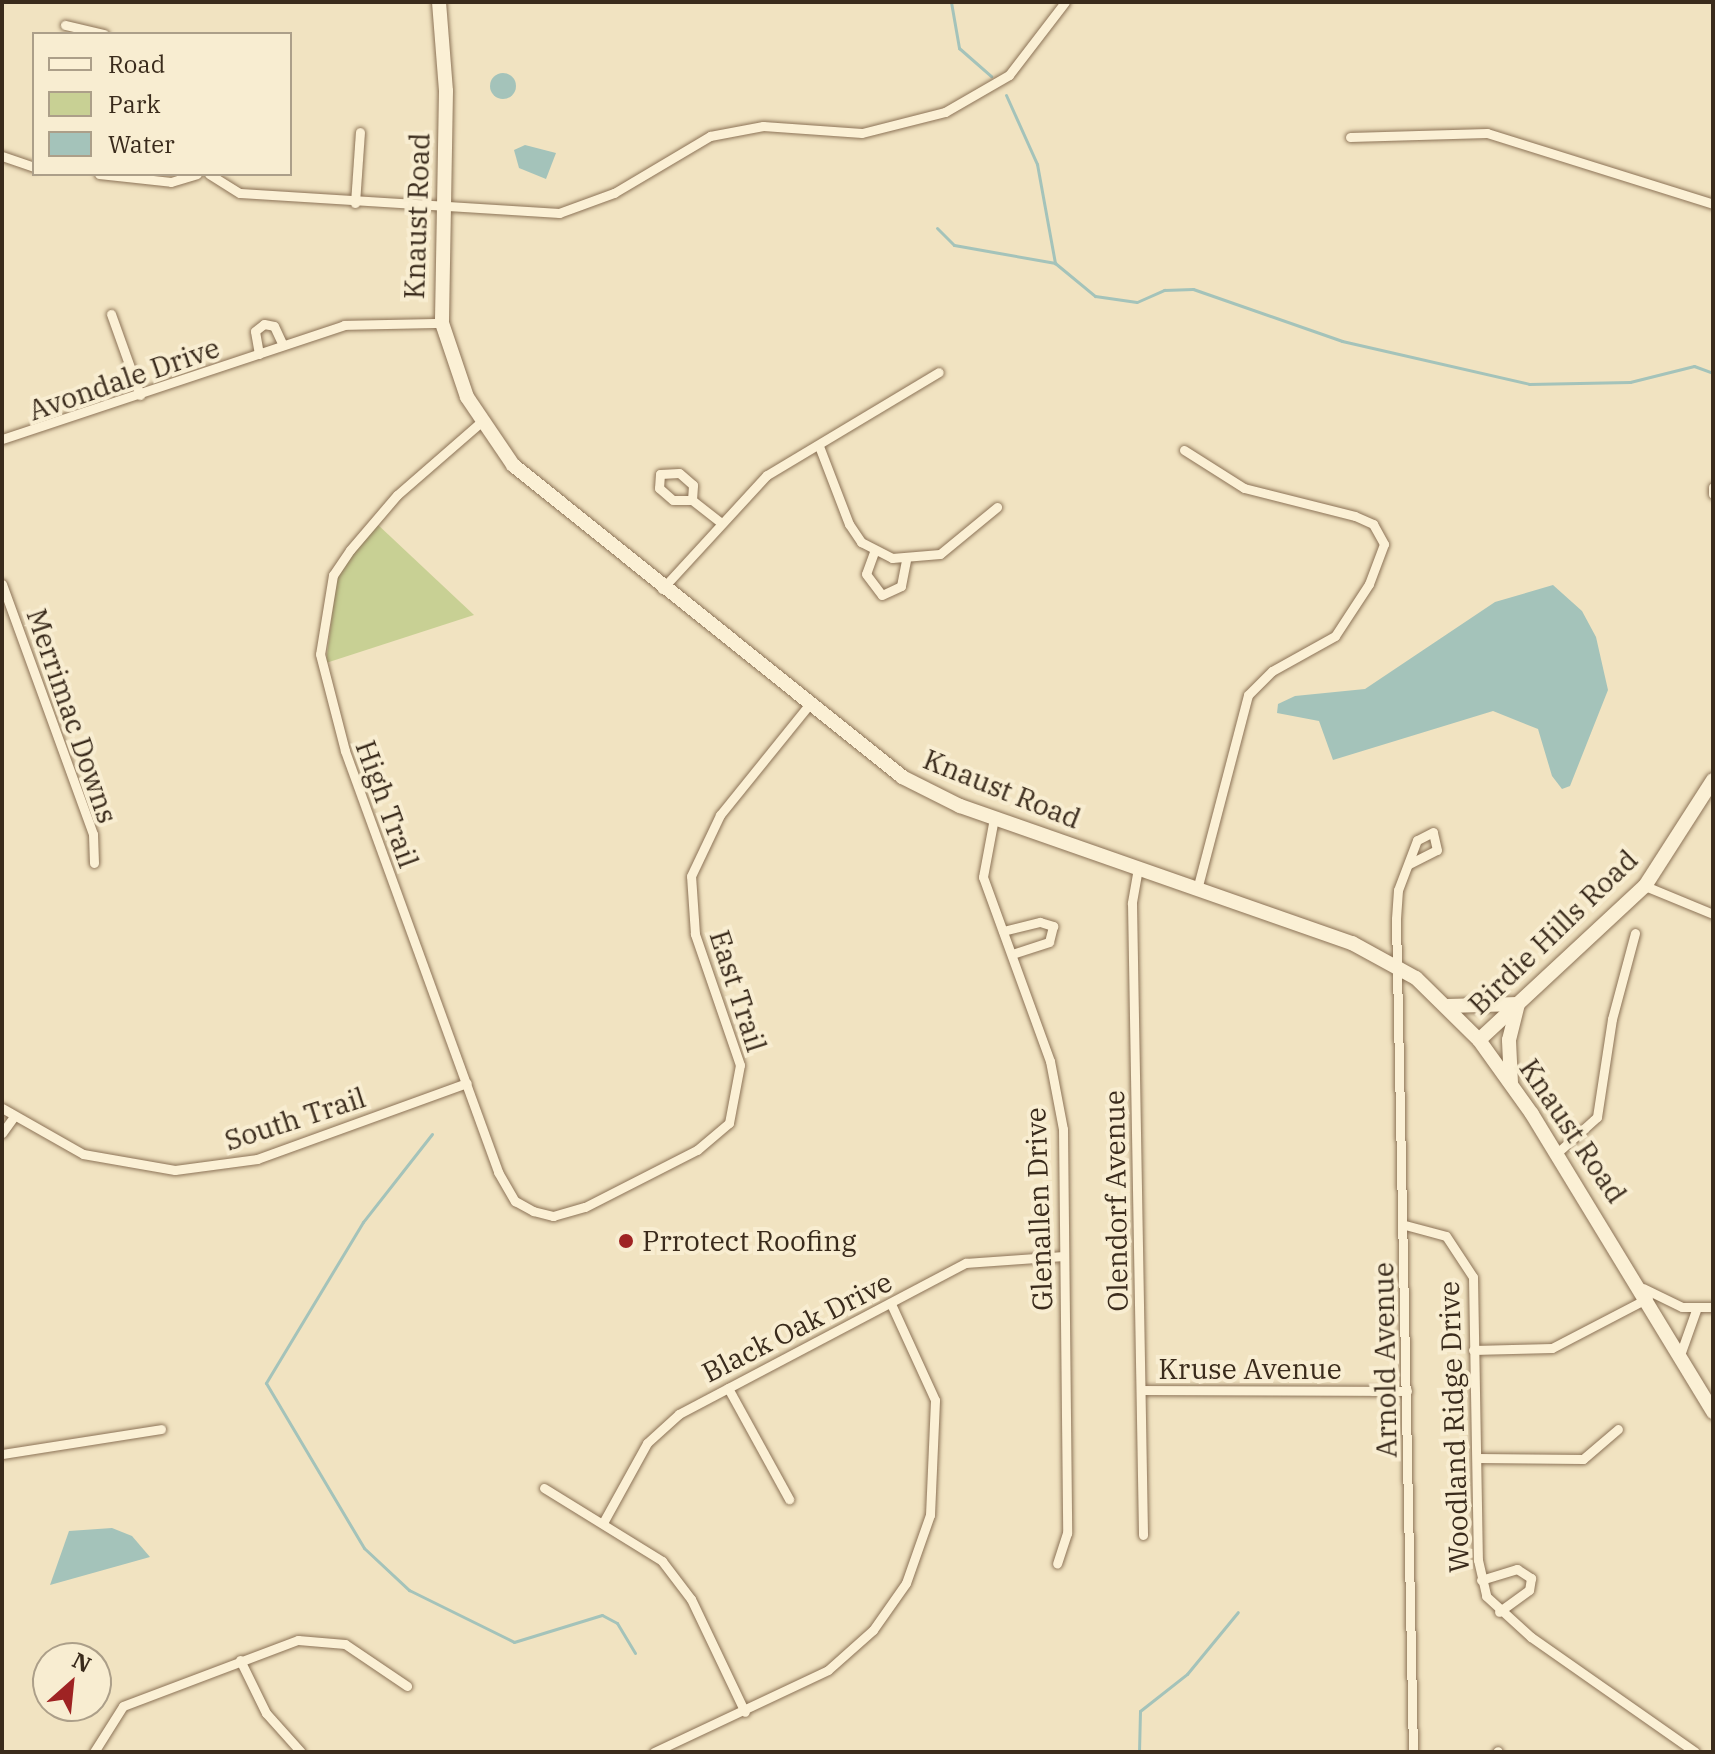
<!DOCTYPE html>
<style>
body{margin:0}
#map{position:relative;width:1715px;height:1754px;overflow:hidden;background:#f1e3c1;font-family:"IBM Plex Serif",serif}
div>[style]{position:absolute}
.green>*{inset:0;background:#c8d094}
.water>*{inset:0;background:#a4c3ba}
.round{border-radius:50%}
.stream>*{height:3px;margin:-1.5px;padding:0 1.5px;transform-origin:1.5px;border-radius:1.5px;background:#a4c3ba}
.roads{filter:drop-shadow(0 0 2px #8c7357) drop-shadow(0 0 2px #8c7357)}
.minor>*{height:9px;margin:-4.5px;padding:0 4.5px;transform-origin:4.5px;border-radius:4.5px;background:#fbf0d5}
.secondary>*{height:14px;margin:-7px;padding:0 7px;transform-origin:7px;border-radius:7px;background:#fbf0d5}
.dots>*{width:22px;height:22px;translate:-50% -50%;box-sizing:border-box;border:4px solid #f8edd1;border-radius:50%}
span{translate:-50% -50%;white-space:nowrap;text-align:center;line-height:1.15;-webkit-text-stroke:8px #f8edd1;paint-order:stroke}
.street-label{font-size:28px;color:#3a2b1c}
.poi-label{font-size:28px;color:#3a2b1c}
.left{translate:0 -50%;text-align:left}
.frame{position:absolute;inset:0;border:4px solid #3a2b1c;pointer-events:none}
.legend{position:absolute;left:32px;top:32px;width:260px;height:144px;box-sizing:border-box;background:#f8edd1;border:2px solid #ac9f89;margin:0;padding:10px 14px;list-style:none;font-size:24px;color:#3a2b1c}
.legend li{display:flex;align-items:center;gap:16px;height:40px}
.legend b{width:40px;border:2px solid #ac9f89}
.north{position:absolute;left:32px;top:1642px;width:80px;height:80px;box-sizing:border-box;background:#f8edd1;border:2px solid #ac9f89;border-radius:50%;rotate:27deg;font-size:22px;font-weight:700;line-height:32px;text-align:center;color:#3a2b1c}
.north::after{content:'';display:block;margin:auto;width:28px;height:36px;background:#9f2323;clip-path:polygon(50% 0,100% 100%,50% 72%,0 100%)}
</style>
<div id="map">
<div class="green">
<i style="clip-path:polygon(376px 523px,474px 615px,326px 663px,337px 576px)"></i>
</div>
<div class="water">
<i class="round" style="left:490px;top:73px;width:26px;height:26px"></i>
<i style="clip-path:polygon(525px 145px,556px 153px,546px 179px,519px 168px,514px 150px)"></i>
<i style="clip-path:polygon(1553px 585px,1582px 611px,1596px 637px,1608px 690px,1570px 786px,1562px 789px,1552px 776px,1538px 729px,1493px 711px,1333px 760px,1319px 721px,1277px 713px,1278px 704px,1295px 696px,1365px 689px,1495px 602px)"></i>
<i style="clip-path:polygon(112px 1528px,132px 1536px,150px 1557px,50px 1585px,69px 1531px)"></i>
</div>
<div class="stream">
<i style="left:951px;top:2px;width:47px;rotate:80.1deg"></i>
<i style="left:959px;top:48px;width:43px;rotate:41.2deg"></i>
<i style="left:1006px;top:95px;width:76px;rotate:65.8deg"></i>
<i style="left:1037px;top:164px;width:101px;rotate:79.7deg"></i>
<i style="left:1055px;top:263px;width:52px;rotate:39.5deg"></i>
<i style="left:1095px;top:296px;width:42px;rotate:8.1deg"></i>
<i style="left:1137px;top:302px;width:30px;rotate:-24deg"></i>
<i style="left:1164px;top:290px;width:29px;rotate:-2deg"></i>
<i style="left:1193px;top:289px;width:158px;rotate:19.2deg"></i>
<i style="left:1342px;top:341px;width:192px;rotate:12.9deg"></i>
<i style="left:1529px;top:384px;width:101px;rotate:-1.1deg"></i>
<i style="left:1630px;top:382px;width:66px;rotate:-14deg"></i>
<i style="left:1694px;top:366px;width:20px;rotate:20deg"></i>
<i style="left:937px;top:228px;width:24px;rotate:45deg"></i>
<i style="left:954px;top:245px;width:103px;rotate:10.1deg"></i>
<i style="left:432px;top:1134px;width:112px;rotate:128.1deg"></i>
<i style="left:363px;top:1222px;width:188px;rotate:121.1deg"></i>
<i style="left:266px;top:1383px;width:192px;rotate:59.3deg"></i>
<i style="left:364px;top:1548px;width:62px;rotate:43deg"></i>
<i style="left:409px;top:1590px;width:117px;rotate:26.3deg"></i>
<i style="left:514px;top:1642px;width:92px;rotate:-17.1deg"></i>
<i style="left:602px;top:1615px;width:17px;rotate:28deg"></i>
<i style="left:617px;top:1623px;width:35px;rotate:59deg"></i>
<i style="left:1139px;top:1752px;width:41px;rotate:-88.6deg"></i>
<i style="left:1140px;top:1711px;width:60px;rotate:-38.2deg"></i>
<i style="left:1187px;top:1674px;width:80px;rotate:-50.6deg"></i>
</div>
<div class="roads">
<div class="minor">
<i style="left:65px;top:25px;width:40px;rotate:13deg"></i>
<i style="left:1350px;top:137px;width:137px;rotate:-1.7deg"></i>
<i style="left:1487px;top:133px;width:237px;rotate:17.4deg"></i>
<i style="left:2px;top:156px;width:34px;rotate:19deg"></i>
<i style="left:99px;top:174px;width:72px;rotate:6.3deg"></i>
<i style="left:171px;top:182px;width:27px;rotate:-17deg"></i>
<i style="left:209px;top:174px;width:36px;rotate:32deg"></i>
<i style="left:240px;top:193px;width:320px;rotate:3.6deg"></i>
<i style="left:559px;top:213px;width:59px;rotate:-20deg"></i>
<i style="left:614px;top:193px;width:112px;rotate:-30.7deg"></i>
<i style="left:710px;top:136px;width:54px;rotate:-10.7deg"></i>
<i style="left:763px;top:126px;width:99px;rotate:4deg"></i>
<i style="left:862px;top:133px;width:86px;rotate:-14.2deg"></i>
<i style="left:945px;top:112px;width:74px;rotate:-30deg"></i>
<i style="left:1009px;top:75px;width:92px;rotate:-52.5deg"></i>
<i style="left:355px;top:203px;width:71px;rotate:-86deg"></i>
<i style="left:111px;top:314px;width:86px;rotate:70.3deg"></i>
<i style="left:259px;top:354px;width:23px;rotate:-100deg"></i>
<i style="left:255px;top:331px;width:11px;rotate:-38deg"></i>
<i style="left:264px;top:324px;width:10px;rotate:11deg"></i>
<i style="left:274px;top:326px;width:21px;rotate:65deg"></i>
<i style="left:481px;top:422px;width:111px;rotate:139deg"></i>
<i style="left:397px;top:495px;width:72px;rotate:130.5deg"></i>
<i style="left:350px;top:550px;width:30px;rotate:124deg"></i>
<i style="left:333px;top:575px;width:80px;rotate:99.3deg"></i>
<i style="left:320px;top:654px;width:100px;rotate:75.5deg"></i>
<i style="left:345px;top:751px;width:448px;rotate:70deg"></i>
<i style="left:498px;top:1172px;width:34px;rotate:60deg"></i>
<i style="left:515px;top:1201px;width:21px;rotate:29deg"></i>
<i style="left:533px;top:1211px;width:21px;rotate:14deg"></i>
<i style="left:553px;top:1216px;width:33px;rotate:-16deg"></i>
<i style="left:585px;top:1207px;width:126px;rotate:-27deg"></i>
<i style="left:697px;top:1150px;width:42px;rotate:-40.2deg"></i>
<i style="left:729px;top:1123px;width:59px;rotate:-79.3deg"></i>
<i style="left:740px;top:1065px;width:139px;rotate:-109deg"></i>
<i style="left:695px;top:934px;width:58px;rotate:-93.9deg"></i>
<i style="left:691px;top:876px;width:68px;rotate:-64.6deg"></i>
<i style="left:720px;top:815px;width:139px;rotate:-51.1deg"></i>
<i style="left:2px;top:439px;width:360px;rotate:-18.4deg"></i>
<i style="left:344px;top:325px;width:98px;rotate:-1.2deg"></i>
<i style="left:819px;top:446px;width:84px;rotate:69deg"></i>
<i style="left:849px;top:524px;width:22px;rotate:56deg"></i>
<i style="left:861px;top:542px;width:35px;rotate:27deg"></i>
<i style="left:892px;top:558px;width:48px;rotate:-4.8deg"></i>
<i style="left:940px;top:554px;width:74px;rotate:-39.5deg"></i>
<i style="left:1184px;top:450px;width:71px;rotate:32.3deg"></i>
<i style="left:1244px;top:488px;width:114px;rotate:14.2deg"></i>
<i style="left:1355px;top:516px;width:20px;rotate:24deg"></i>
<i style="left:1373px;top:524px;width:23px;rotate:61deg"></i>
<i style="left:1384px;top:544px;width:43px;rotate:110.6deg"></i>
<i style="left:1369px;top:584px;width:62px;rotate:123.2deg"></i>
<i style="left:1335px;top:636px;width:72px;rotate:150.9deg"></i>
<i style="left:1272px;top:671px;width:34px;rotate:135deg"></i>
<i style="left:1248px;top:695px;width:201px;rotate:104.7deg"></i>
<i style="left:1713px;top:487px;width:7px;rotate:90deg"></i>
<i style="left:692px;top:500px;width:15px;rotate:-86deg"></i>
<i style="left:693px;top:485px;width:18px;rotate:-139deg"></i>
<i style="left:679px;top:473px;width:19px;rotate:177deg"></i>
<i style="left:660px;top:474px;width:14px;rotate:94deg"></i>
<i style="left:659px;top:488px;width:18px;rotate:41deg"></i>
<i style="left:673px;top:500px;width:19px"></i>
<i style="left:692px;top:500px;width:34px;rotate:38deg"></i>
<i style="left:874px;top:552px;width:23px;rotate:110deg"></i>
<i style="left:866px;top:574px;width:26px;rotate:53deg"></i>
<i style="left:882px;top:595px;width:21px;rotate:-25deg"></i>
<i style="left:901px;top:586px;width:26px;rotate:-79deg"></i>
<i style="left:2px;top:584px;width:266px;rotate:70deg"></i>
<i style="left:93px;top:834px;width:29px;rotate:88deg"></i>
<i style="left:662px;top:589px;width:155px;rotate:-47.4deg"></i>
<i style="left:767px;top:475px;width:200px;rotate:-30.9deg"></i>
<i style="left:994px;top:818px;width:60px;rotate:100.6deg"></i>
<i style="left:983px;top:877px;width:196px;rotate:70deg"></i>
<i style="left:1050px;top:1061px;width:69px;rotate:79.2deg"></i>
<i style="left:1063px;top:1129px;width:404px;rotate:89.4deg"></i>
<i style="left:1067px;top:1533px;width:32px;rotate:108deg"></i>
<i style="left:1409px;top:864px;width:31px;rotate:-27deg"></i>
<i style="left:1437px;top:850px;width:18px;rotate:-103deg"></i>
<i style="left:1433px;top:832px;width:18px;rotate:153deg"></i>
<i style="left:1417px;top:840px;width:53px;rotate:110.8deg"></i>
<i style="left:1398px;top:890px;width:29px;rotate:94deg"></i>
<i style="left:1396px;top:919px;width:833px;rotate:88.83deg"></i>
<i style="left:1138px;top:868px;width:36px;rotate:100deg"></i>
<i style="left:1132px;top:903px;width:632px;rotate:89deg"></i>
<i style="left:1645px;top:886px;width:74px;rotate:22.4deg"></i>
<i style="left:1003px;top:931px;width:38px;rotate:-14deg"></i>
<i style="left:1040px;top:922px;width:14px;rotate:17deg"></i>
<i style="left:1053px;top:926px;width:16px;rotate:104deg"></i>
<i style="left:1049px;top:942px;width:39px;rotate:162deg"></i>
<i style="left:2px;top:1108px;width:93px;rotate:29.6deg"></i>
<i style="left:83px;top:1154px;width:93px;rotate:9.9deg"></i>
<i style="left:175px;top:1170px;width:83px;rotate:-7.6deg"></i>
<i style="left:257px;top:1159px;width:223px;rotate:-19.9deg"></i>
<i style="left:2px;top:1133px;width:19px;rotate:-54deg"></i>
<i style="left:1557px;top:1153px;width:54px;rotate:-42deg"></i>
<i style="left:1597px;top:1117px;width:99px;rotate:-81.3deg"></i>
<i style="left:1612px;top:1019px;width:89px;rotate:-75deg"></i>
<i style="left:1405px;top:1225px;width:42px;rotate:15deg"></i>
<i style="left:1446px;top:1236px;width:49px;rotate:56.6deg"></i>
<i style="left:1473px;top:1277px;width:283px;rotate:89deg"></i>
<i style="left:1478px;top:1560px;width:37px;rotate:77deg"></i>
<i style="left:1486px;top:1596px;width:61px;rotate:42.3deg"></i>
<i style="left:1531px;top:1637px;width:200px;rotate:35deg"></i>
<i style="left:1643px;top:1288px;width:43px;rotate:26deg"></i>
<i style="left:1682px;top:1307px;width:31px"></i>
<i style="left:1473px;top:1350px;width:79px;rotate:-1.5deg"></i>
<i style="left:1552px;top:1348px;width:108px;rotate:-27.5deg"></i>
<i style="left:1680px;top:1355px;width:48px;rotate:-70.4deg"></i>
<i style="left:728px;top:1388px;width:127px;rotate:61.2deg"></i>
<i style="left:1142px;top:1390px;width:265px;rotate:0.2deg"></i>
<i style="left:2px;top:1454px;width:161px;rotate:-8.9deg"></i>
<i style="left:1477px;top:1458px;width:106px;rotate:0.5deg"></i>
<i style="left:1583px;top:1459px;width:46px;rotate:-40.6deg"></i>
<i style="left:544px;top:1488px;width:139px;rotate:31.7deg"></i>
<i style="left:662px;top:1561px;width:48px;rotate:52.7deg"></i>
<i style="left:691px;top:1599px;width:125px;rotate:64.5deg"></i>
<i style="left:604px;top:1521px;width:89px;rotate:-61.1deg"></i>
<i style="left:647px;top:1443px;width:43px;rotate:-42.2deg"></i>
<i style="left:679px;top:1414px;width:324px;rotate:-27.8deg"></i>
<i style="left:966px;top:1263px;width:97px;rotate:-4.1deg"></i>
<i style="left:1481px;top:1580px;width:38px;rotate:-17deg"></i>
<i style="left:1517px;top:1569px;width:17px;rotate:33deg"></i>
<i style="left:1531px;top:1578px;width:12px;rotate:99deg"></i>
<i style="left:1529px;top:1590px;width:37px;rotate:144deg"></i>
<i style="left:240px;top:1660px;width:59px;rotate:63.9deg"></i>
<i style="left:266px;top:1713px;width:52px;rotate:48.1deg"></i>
<i style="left:94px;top:1752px;width:54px;rotate:-57.8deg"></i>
<i style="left:123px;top:1706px;width:187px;rotate:-20.7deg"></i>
<i style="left:298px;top:1640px;width:47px;rotate:4.9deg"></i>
<i style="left:345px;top:1644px;width:75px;rotate:34.1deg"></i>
<i style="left:654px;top:1752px;width:192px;rotate:-25.2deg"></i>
<i style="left:828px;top:1670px;width:60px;rotate:-41.6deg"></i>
<i style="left:873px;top:1630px;width:57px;rotate:-54.9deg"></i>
<i style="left:906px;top:1583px;width:72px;rotate:-70.6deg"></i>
<i style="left:930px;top:1515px;width:115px;rotate:-87.5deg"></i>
<i style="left:935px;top:1400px;width:106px;rotate:-114.6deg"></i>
<i style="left:1497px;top:1752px;width:1px;rotate:-45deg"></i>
</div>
<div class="secondary">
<i style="left:439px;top:2px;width:89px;rotate:85.5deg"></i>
<i style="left:446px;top:91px;width:232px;rotate:91deg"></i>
<i style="left:442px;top:323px;width:78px;rotate:71.3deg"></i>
<i style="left:467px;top:397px;width:82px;rotate:55.9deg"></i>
<i style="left:513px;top:465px;width:499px;rotate:38.7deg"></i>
<i style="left:902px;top:777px;width:65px;rotate:26.6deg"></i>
<i style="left:960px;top:806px;width:415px;rotate:19.3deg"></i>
<i style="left:1352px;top:943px;width:73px;rotate:28.7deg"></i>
<i style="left:1416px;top:978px;width:88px;rotate:44.5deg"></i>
<i style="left:1479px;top:1040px;width:91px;rotate:54.4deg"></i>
<i style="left:1532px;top:1114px;width:349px;rotate:58.7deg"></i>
<i style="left:1447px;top:1006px;width:71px;rotate:-1.6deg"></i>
<i style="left:1479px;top:1040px;width:226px;rotate:-42.9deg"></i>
<i style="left:1645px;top:886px;width:126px;rotate:-57.3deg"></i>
<i style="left:1511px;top:1083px;width:43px;rotate:-92.7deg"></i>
<i style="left:1509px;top:1040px;width:36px;rotate:-76deg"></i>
</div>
</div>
<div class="dots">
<i style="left:626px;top:1241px;background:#9f2323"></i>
</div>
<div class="street-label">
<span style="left:417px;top:216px;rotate:-88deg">Knaust Road</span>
<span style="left:124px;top:379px;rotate:-19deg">Avondale Drive</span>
<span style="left:72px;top:716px;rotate:71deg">Merrimac Downs</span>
<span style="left:1002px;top:789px;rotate:22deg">Knaust Road</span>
<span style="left:387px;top:804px;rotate:70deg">High Trail</span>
<span style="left:1553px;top:932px;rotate:-44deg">Birdie Hills Road</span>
<span style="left:738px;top:991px;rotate:72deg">East Trail</span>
<span style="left:295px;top:1119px;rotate:-18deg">South Trail</span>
<span style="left:1573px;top:1131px;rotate:56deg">Knaust Road</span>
<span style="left:1116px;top:1201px;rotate:-91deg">Olendorf Avenue</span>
<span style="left:1039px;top:1209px;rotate:-92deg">Glenallen Drive</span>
<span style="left:797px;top:1327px;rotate:-27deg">Black Oak Drive</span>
<span style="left:1385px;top:1360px;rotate:-91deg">Arnold Avenue</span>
<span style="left:1250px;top:1369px">Kruse Avenue</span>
<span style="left:1454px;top:1427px;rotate:-92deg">Woodland Ridge Drive</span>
</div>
<div class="poi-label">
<span class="left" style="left:642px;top:1241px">Prrotect Roofing</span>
</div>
<div class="frame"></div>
<ul class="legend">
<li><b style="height:10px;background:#fbf0d5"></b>Road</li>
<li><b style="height:22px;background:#c8d094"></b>Park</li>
<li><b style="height:22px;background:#a4c3ba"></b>Water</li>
</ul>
<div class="north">N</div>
</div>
